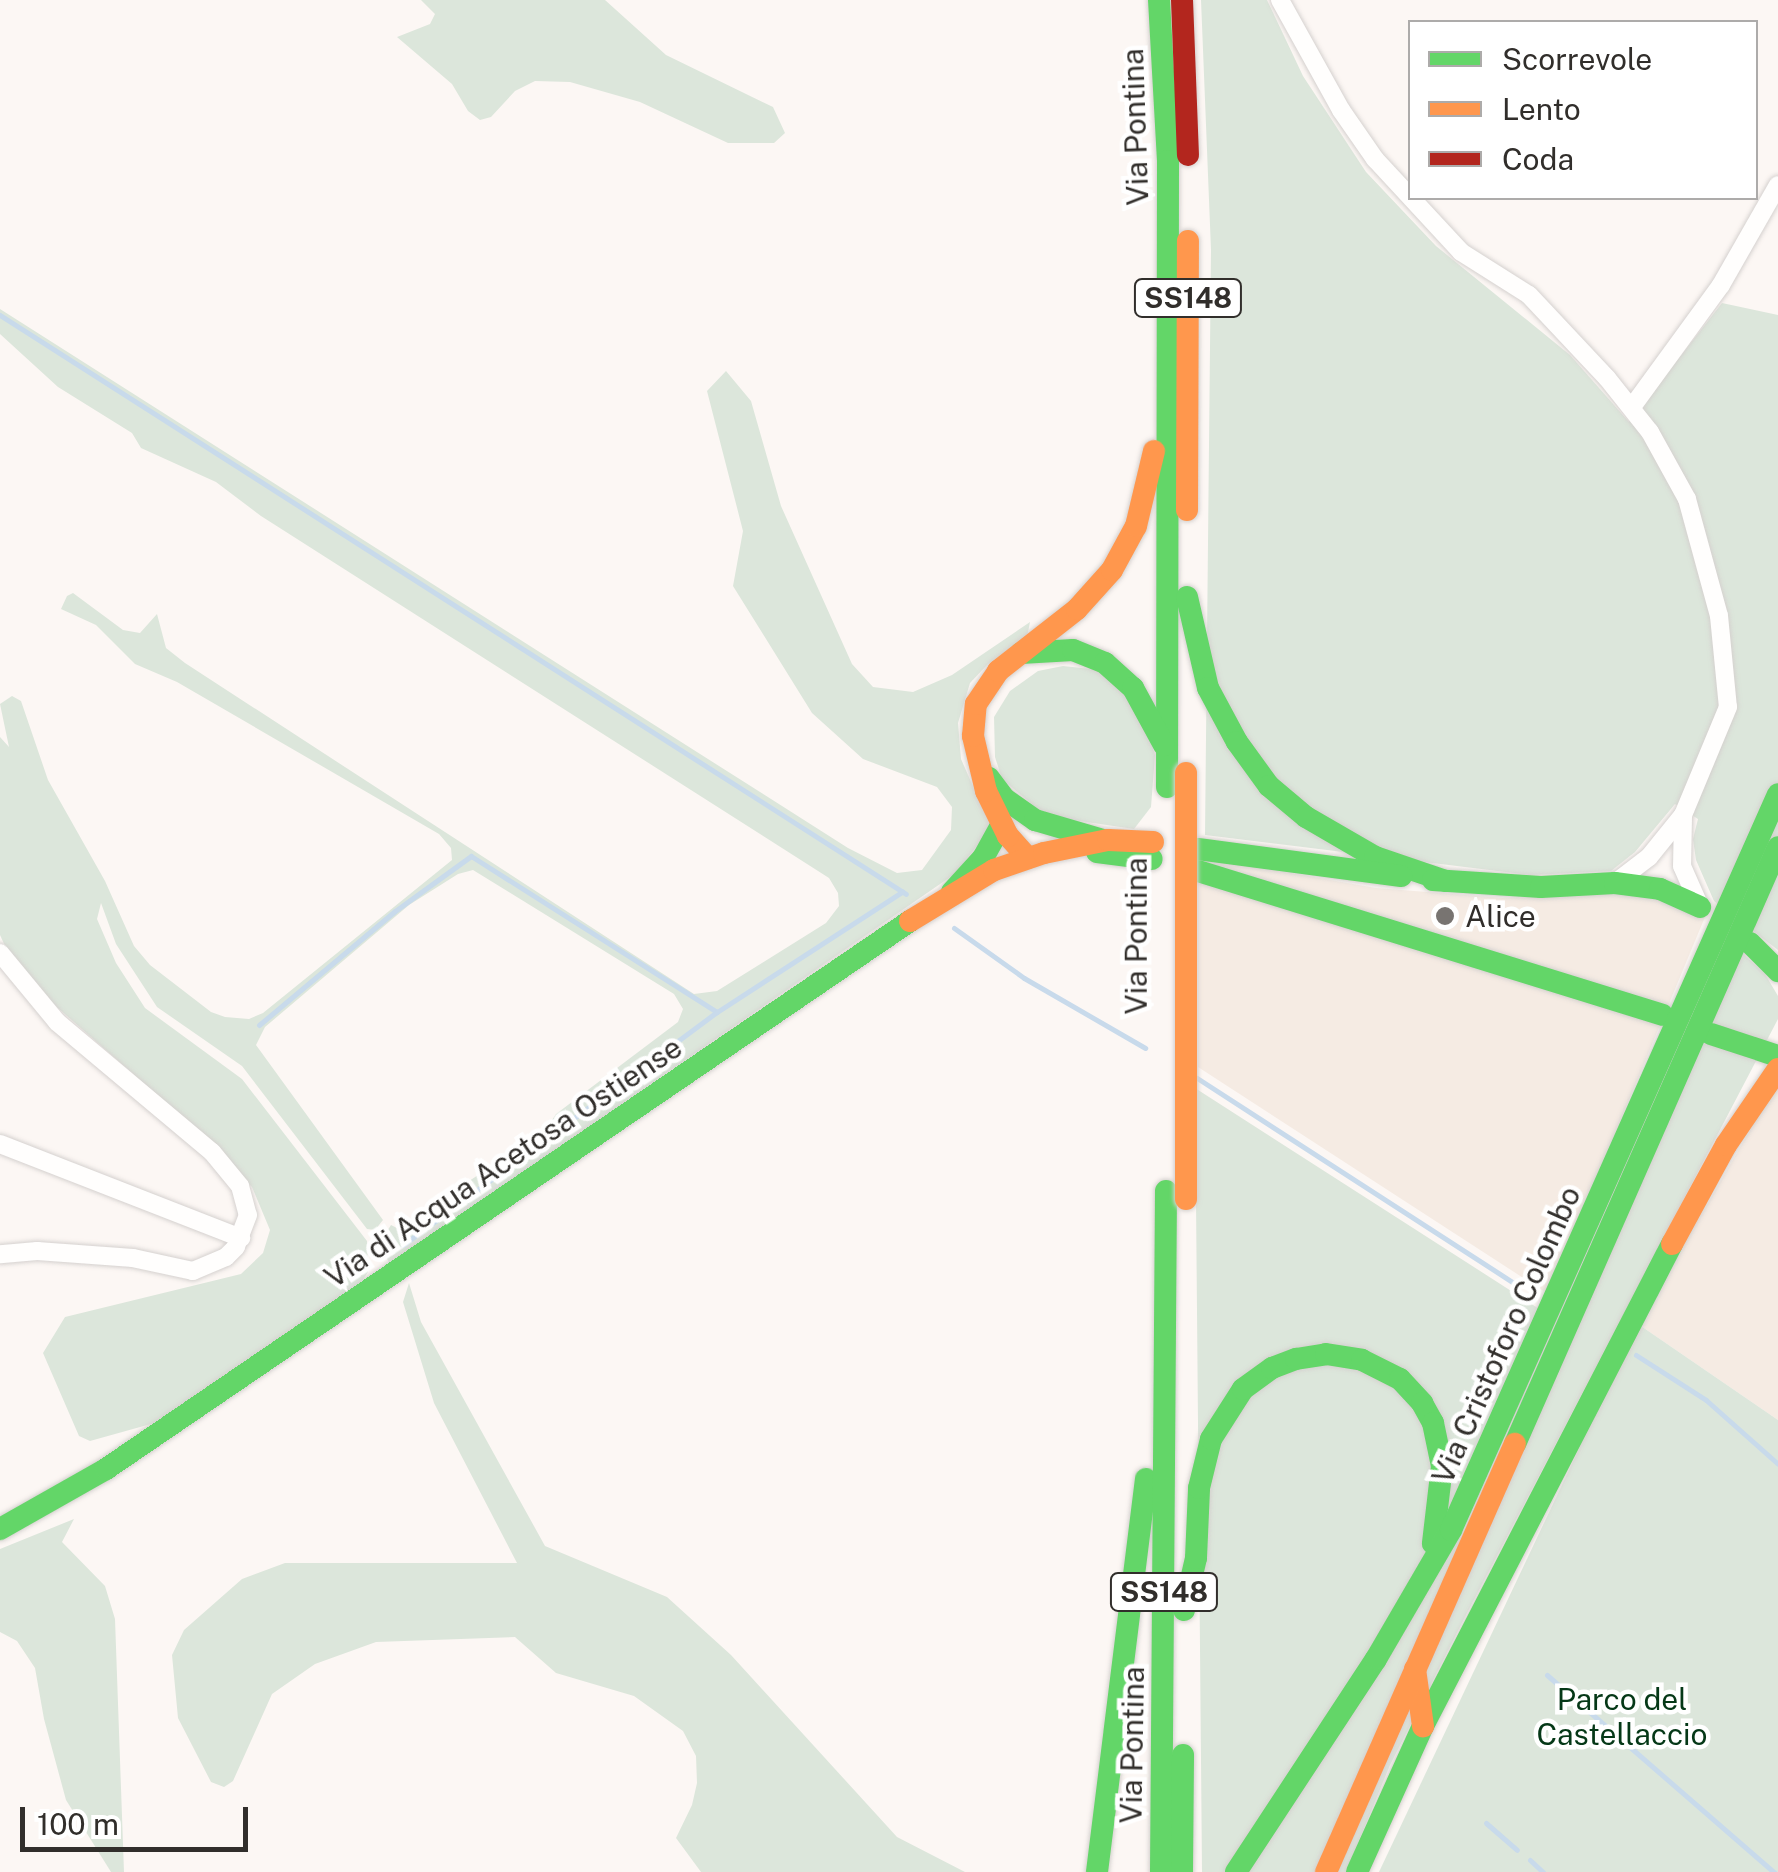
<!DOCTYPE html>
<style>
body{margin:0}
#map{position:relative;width:1778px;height:1872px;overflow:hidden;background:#fcf7f4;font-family:"Public Sans",sans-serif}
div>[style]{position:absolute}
.built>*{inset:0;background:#f5ebe3}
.green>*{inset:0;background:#dce6db}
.stream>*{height:5px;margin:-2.5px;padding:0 2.5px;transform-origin:2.5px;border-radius:2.5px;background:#c8daeb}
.roads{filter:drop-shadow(0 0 2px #d5d1cf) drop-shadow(0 0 2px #d5d1cf)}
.street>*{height:18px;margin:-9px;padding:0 9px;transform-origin:9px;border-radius:9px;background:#fffefd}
.fast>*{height:22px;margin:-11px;padding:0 11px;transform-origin:11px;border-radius:11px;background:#63d668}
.slow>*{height:22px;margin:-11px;padding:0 11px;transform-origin:11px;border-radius:11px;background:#ff974d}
.jam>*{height:22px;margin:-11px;padding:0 11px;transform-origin:11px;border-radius:11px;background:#b3261e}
.bridges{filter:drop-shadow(0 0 2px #d5d1cf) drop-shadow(0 0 2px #d5d1cf)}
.slow-bridge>*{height:22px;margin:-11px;padding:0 11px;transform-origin:11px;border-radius:11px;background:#ff974d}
.dots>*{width:28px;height:28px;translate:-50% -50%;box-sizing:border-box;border:5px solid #fff;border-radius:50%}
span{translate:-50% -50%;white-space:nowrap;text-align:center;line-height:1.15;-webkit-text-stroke:9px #fff;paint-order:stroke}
.shield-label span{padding:2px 8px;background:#fff;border:2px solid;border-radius:8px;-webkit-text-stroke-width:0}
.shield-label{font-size:28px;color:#312e2b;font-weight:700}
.street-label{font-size:30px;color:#312e2b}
.poi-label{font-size:30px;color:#312e2b}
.left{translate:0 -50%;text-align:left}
.park-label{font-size:30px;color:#053817}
.legend{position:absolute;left:1408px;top:20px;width:350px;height:180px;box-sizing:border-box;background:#fff;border:2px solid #adabaa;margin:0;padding:12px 18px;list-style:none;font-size:30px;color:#312e2b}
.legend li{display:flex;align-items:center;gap:20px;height:50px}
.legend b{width:50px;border:2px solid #adabaa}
.scale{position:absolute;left:20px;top:1807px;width:228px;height:45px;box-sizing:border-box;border:5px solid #312e2b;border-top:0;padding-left:12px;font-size:30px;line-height:35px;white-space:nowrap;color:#312e2b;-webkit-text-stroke:8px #fff;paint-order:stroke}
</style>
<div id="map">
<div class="built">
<i style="clip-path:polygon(1198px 857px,1376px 888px,1503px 898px,1618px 893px,1669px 901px,1705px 917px,1548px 1294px,1198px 1067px)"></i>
<i style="clip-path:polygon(1778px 1082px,1778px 1420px,1638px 1324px)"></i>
</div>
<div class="green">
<i style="clip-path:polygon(421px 0,605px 0,666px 55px,773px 107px,785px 133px,774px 143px,728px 143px,640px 102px,570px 82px,535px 81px,515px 91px,491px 117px,480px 120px,468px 111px,452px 84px,397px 37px,430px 24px,435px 14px)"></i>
<i style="clip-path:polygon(1201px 0,1267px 0,1303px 76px,1366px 172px,1436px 246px,1570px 355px,1629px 422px,1722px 303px,1778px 315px,1778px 950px,1714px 901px,1696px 860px,1693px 839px,1698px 819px,1675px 804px,1635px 852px,1611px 871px,1531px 875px,1205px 835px,1211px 250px)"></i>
<i style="clip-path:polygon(0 309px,848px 848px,897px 873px,922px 870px,951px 830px,952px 807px,937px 787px,863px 759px,812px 713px,733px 586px,743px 531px,707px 391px,726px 371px,751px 401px,781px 506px,852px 664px,873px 687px,913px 692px,952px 675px,1030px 622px,1027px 637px,988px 664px,970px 683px,958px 723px,961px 759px,991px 827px,956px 873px,390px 1264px,379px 1244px,391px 1225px,397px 1228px,544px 1132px,556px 1114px,678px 1022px,683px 1009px,674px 994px,473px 870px,458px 874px,409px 905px,265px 1027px,256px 1045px,383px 1220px,375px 1230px,367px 1229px,242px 1066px,157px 1007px,116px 944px,101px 903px,97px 919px,116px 963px,145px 1008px,242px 1079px,367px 1241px,368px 1272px,358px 1287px,158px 1422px,90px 1441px,79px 1436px,43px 1353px,65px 1317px,241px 1274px,263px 1253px,270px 1230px,252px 1187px,189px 1123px,17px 972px,0 935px,0 737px,9px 747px,0 704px,12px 696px,21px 701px,48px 780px,105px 881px,134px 946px,150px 965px,211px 1012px,225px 1017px,249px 1019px,263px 1013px,452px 860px,451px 848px,439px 834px,177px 682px,135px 664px,96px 625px,61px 609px,67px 596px,73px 593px,123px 630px,140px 633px,157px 614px,166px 648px,185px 663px,694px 994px,717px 991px,826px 923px,839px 906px,838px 893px,829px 878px,261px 516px,216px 482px,141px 448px,132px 433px,58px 387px,0 334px)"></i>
<i style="clip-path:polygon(1063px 666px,1100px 670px,1142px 713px,1155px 755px,1151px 807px,1134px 829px,1046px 816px,1002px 779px,995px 757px,994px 717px,1010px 691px,1038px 671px)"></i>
<i style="clip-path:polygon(1727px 939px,1765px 974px,1778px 996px,1778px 1019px,1466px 1615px,1390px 1765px,1346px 1872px,1202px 1872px,1195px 1088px,1558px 1321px)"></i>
<i style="clip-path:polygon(409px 1283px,421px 1322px,545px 1546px,667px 1597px,731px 1655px,897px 1837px,965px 1872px,701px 1872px,676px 1838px,692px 1805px,697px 1783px,696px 1756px,683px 1731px,634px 1696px,556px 1673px,515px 1637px,376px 1642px,315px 1664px,272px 1694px,233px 1781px,224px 1787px,211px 1782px,178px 1718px,172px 1655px,184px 1630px,242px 1579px,285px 1563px,517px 1563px,434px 1403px,403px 1302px)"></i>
<i style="clip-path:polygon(1638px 1324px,1778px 1420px,1778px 1872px,1379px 1872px)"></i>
<i style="clip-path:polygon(74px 1519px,62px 1542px,105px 1586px,115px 1619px,124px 1872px,111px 1872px,66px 1800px,44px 1719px,35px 1668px,17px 1641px,0 1632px,0 1549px)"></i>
</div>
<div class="stream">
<i style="left:0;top:315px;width:1075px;rotate:32.58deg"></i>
<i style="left:954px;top:928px;width:86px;rotate:35.5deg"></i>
<i style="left:1024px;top:978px;width:140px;rotate:30deg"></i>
<i style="left:259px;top:1025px;width:177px;rotate:-40deg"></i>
<i style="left:395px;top:911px;width:94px;rotate:-35.9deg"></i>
<i style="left:471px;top:856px;width:291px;rotate:32.4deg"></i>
<i style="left:1197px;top:1078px;width:383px;rotate:32.9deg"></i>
<i style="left:403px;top:1245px;width:391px;rotate:-36.6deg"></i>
<i style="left:717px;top:1012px;width:221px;rotate:-33deg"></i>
<i style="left:1636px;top:1355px;width:83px;rotate:32.7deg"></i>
<i style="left:1706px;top:1400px;width:96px;rotate:41.6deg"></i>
<i style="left:1547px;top:1675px;width:301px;rotate:41deg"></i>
<i style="left:1486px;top:1823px;width:41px;rotate:41.1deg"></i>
<i style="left:1530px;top:1860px;width:18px;rotate:43deg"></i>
</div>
<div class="roads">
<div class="street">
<i style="left:1280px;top:0;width:126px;rotate:61deg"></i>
<i style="left:1341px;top:110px;width:60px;rotate:55.2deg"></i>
<i style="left:1375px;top:159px;width:127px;rotate:47.2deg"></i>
<i style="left:1461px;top:252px;width:80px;rotate:32.3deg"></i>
<i style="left:1529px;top:295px;width:114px;rotate:46.8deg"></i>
<i style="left:1607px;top:378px;width:69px;rotate:51.5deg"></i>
<i style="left:1650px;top:432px;width:77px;rotate:61.1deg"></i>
<i style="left:1687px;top:499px;width:121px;rotate:74.7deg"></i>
<i style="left:1719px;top:616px;width:91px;rotate:84.4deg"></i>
<i style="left:1728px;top:707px;width:117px;rotate:112.6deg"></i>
<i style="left:1683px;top:815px;width:54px;rotate:129deg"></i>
<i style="left:1649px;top:857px;width:43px;rotate:142.6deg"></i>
<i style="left:1632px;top:407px;width:151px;rotate:-53.9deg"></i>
<i style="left:1721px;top:285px;width:115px;rotate:-60.3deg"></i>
<i style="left:1683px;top:816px;width:50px;rotate:91.1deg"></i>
<i style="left:1682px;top:866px;width:45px;rotate:66.3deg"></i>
<i style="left:0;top:953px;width:89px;rotate:50.4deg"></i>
<i style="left:57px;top:1022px;width:202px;rotate:40deg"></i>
<i style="left:212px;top:1152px;width:44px;rotate:50.5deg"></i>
<i style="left:240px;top:1186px;width:30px;rotate:75deg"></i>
<i style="left:248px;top:1215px;width:34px;rotate:111deg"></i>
<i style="left:236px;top:1247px;width:14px;rotate:135deg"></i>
<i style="left:226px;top:1257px;width:36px;rotate:157deg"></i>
<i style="left:193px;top:1271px;width:61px;rotate:-167.8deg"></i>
<i style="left:133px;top:1258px;width:96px;rotate:-175.8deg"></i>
<i style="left:37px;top:1251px;width:37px;rotate:175deg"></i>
<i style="left:0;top:1144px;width:259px;rotate:21.3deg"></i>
</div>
<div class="fast">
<i style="left:1159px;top:0;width:161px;rotate:86.8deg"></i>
<i style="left:1168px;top:161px;width:626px;rotate:90.09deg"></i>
<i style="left:1187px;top:597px;width:93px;rotate:77deg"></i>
<i style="left:1208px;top:688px;width:61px;rotate:61.8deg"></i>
<i style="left:1237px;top:742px;width:54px;rotate:54deg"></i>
<i style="left:1269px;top:786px;width:48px;rotate:40deg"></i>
<i style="left:1306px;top:817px;width:80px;rotate:30.1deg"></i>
<i style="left:1375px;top:857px;width:75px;rotate:18.7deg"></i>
<i style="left:1021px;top:653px;width:52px;rotate:-3.3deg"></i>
<i style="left:1073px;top:650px;width:35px;rotate:22deg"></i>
<i style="left:1105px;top:663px;width:38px;rotate:42deg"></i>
<i style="left:1133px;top:688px;width:65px;rotate:61.5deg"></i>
<i style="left:989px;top:778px;width:26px;rotate:53deg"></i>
<i style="left:1005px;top:799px;width:37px;rotate:35deg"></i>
<i style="left:1035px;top:820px;width:71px;rotate:16.4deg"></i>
<i style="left:1198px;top:849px;width:205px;rotate:7.6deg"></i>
<i style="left:1097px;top:852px;width:55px;rotate:7.3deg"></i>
<i style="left:1198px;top:871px;width:486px;rotate:17.2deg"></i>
<i style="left:1433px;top:880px;width:108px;rotate:3.7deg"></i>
<i style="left:1541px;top:887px;width:74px;rotate:-3.1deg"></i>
<i style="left:1615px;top:883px;width:45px;rotate:7.6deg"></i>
<i style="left:1660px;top:889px;width:44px;rotate:24.2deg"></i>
<i style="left:952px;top:892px;width:46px;rotate:-47.6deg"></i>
<i style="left:983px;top:858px;width:37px;rotate:-61deg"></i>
<i style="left:1750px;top:943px;width:40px;rotate:45deg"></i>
<i style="left:1711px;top:1034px;width:71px;rotate:18.2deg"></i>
<i style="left:1515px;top:1444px;width:652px;rotate:-66.22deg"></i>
<i style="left:0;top:1529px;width:122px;rotate:-29.5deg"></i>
<i style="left:106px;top:1469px;width:973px;rotate:-34.28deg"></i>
<i style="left:1184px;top:1610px;width:53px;rotate:-77deg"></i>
<i style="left:1196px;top:1558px;width:70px;rotate:-87.5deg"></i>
<i style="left:1199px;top:1488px;width:50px;rotate:-76.2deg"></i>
<i style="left:1211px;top:1439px;width:59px;rotate:-57.4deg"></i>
<i style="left:1243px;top:1389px;width:36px;rotate:-36deg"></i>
<i style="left:1272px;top:1368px;width:26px;rotate:-21deg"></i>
<i style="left:1296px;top:1359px;width:30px;rotate:-9deg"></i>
<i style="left:1326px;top:1354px;width:36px;rotate:9deg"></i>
<i style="left:1362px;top:1360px;width:42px;rotate:26.6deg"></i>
<i style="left:1400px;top:1379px;width:33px;rotate:47deg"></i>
<i style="left:1422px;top:1403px;width:23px;rotate:61deg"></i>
<i style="left:1433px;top:1423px;width:44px;rotate:78.2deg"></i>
<i style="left:1442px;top:1466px;width:78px;rotate:96.7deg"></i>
<i style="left:1097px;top:1872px;width:396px;rotate:-82.9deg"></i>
<i style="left:1161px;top:1872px;width:681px;rotate:-89.58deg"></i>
<i style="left:1182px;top:1872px;width:117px;rotate:-89.5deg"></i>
<i style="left:1236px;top:1872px;width:255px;rotate:-56.7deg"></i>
<i style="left:1376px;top:1659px;width:149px;rotate:-59.8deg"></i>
<i style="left:1451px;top:1530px;width:805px;rotate:-66.04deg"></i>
<i style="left:1357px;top:1872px;width:160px;rotate:-65.7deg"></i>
<i style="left:1423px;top:1726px;width:543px;rotate:-62.68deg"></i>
</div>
<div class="slow">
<i style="left:1187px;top:510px;width:269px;rotate:-89.8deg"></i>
<i style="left:1028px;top:858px;width:30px;rotate:-132deg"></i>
<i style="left:1008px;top:836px;width:50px;rotate:-116.1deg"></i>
<i style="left:986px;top:791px;width:57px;rotate:-103.3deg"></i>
<i style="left:973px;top:736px;width:32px;rotate:-85deg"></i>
<i style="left:976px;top:704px;width:40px;rotate:-56deg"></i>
<i style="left:998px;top:671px;width:100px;rotate:-38.1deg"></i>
<i style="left:1077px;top:609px;width:52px;rotate:-48.1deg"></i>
<i style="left:1112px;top:570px;width:50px;rotate:-61.4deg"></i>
<i style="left:1136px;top:526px;width:77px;rotate:-76.5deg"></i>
<i style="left:910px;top:921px;width:98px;rotate:-31.3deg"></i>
<i style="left:994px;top:870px;width:53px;rotate:-18.8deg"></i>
<i style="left:1044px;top:853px;width:65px;rotate:-11.5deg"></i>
<i style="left:1108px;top:840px;width:45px;rotate:2.5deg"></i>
<i style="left:1672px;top:1244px;width:113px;rotate:-61.4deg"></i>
<i style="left:1726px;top:1145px;width:92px;rotate:-55.6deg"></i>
<i style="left:1415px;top:1669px;width:58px;rotate:82deg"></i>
<i style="left:1326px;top:1872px;width:468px;rotate:-66.2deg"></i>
</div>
<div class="jam">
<i style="left:1182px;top:0;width:155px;rotate:87.8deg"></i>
</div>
</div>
<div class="bridges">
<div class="slow-bridge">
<i style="left:1186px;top:773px;width:426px;rotate:90deg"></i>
</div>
</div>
<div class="dots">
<i style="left:1445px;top:916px;background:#787471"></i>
</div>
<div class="shield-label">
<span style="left:1188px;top:298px">SS148</span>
<span style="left:1164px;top:1592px">SS148</span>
</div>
<div class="street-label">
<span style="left:1135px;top:127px;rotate:-92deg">Via Pontina</span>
<span style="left:1136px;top:936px;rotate:-90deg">Via Pontina</span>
<span style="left:503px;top:1162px;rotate:-34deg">Via di Acqua Acetosa Ostiense</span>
<span style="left:1506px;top:1335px;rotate:-66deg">Via Cristoforo Colombo</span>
<span style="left:1132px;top:1745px;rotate:-89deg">Via Pontina</span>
</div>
<div class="poi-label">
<span class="left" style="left:1465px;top:916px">Alice</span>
</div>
<div class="park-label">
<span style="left:1622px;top:1716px">Parco del<br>Castellaccio</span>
</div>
<ul class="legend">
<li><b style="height:12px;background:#63d668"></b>Scorrevole</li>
<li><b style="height:12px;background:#ff974d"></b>Lento</li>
<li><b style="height:12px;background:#b3261e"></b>Coda</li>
</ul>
<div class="scale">100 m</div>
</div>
